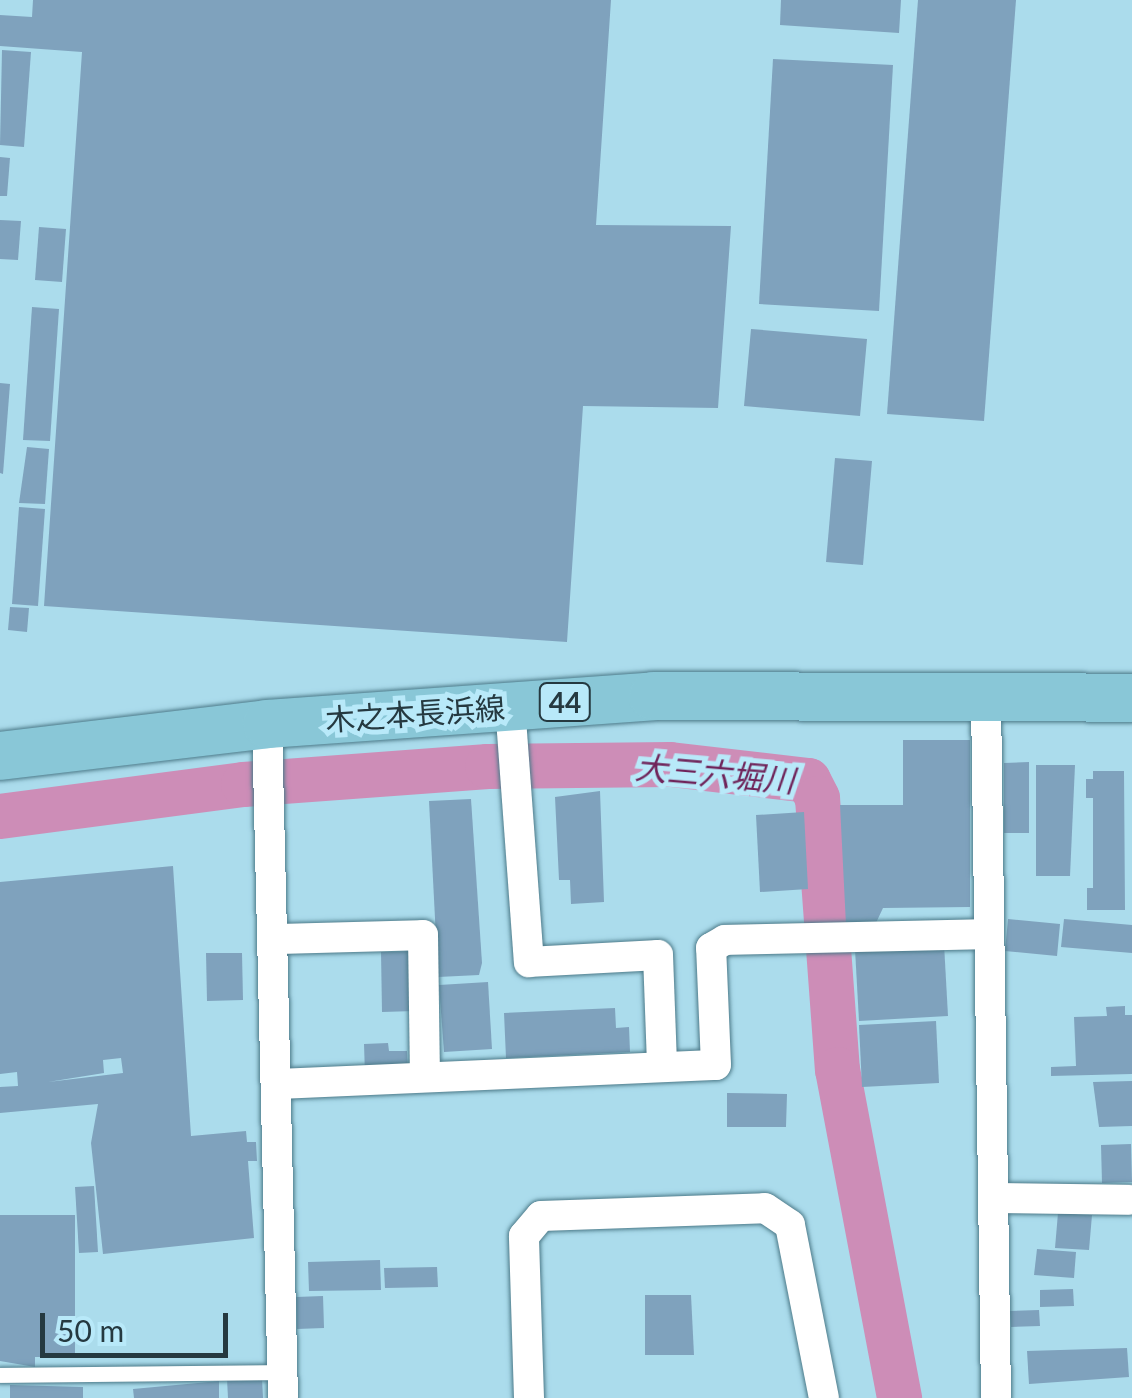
<!DOCTYPE html>
<meta charset="utf-8">
<style>
body{margin:0}
#map{position:relative;width:1132px;height:1398px;overflow:hidden;background:#abdcec;font-family:Lato,"Noto Sans JP",sans-serif}
div>[style]{position:absolute}
.river>*{height:45px;margin:-22.5px;padding:0 22.5px;transform-origin:22.5px;border-radius:22.5px;background:#cd8db7}
.building>*{inset:0;background:#7fa2bd}
.roads{filter:drop-shadow(0 0 2px #4c7a89) drop-shadow(0 0 2px #4c7a89)}
.lane>*{height:15px;margin:-7.5px;padding:0 7.5px;transform-origin:7.5px;border-radius:7.5px;background:#fff}
.street>*{height:30px;margin:-15px;padding:0 15px;transform-origin:15px;border-radius:15px;background:#fff}
.primary>*{height:48px;margin:-24px;padding:0 24px;transform-origin:24px;border-radius:24px;background:#89c7d7}
span{translate:-50% -50%;white-space:nowrap;text-align:center;line-height:1.15;-webkit-text-stroke:10px #b8e9f9;paint-order:stroke}
.shield-label span{padding:2px 8px;background:#b8e9f9;border:2px solid;border-radius:8px;-webkit-text-stroke-width:0}
.shield-label{font-size:28px;color:#253940;font-weight:700}
.street-label{font-size:30px;color:#253940}
.water-label{font-size:32px;color:#6f245a;font-style:italic}
.scale{position:absolute;left:40px;top:1313px;width:188px;height:45px;box-sizing:border-box;border:5px solid #253940;border-top:0;padding-left:12px;font-size:30px;line-height:35px;white-space:nowrap;color:#253940;-webkit-text-stroke:8px #b8e9f9;paint-order:stroke}
</style>
<div id="map">
<div class="river">
<i style="left:0;top:816px;width:245px;rotate:-7.5deg"></i>
<i style="left:243px;top:784px;width:245px;rotate:-4.2deg"></i>
<i style="left:487px;top:766px;width:183px;rotate:-0.6deg"></i>
<i style="left:670px;top:764px;width:139px;rotate:6.6deg"></i>
<i style="left:808px;top:780px;width:20px;rotate:63deg"></i>
<i style="left:817px;top:798px;width:272px;rotate:85.8deg"></i>
<i style="left:837px;top:1069px;width:335px;rotate:79.3deg"></i>
</div>
<div class="building">
<i style="clip-path:polygon(33px 0,611px 0,596px 225px,731px 226px,718px 408px,583px 406px,567px 642px,44px 606px,82px 52px,0 46px,0 15px,32px 17px)"></i>
<i style="clip-path:polygon(781px 0,901px 0,899px 33px,780px 25px)"></i>
<i style="clip-path:polygon(918px 0,1016px 0,984px 421px,887px 414px)"></i>
<i style="clip-path:polygon(2px 50px,31px 52px,24px 147px,0 145px)"></i>
<i style="clip-path:polygon(773px 59px,893px 65px,879px 311px,759px 304px)"></i>
<i style="clip-path:polygon(0 157px,10px 158px,7px 196px,0 196px)"></i>
<i style="clip-path:polygon(0 220px,21px 221px,18px 260px,0 259px)"></i>
<i style="clip-path:polygon(39px 227px,66px 229px,62px 282px,35px 280px)"></i>
<i style="clip-path:polygon(32px 307px,59px 309px,50px 441px,23px 440px)"></i>
<i style="clip-path:polygon(751px 329px,867px 339px,860px 416px,744px 406px)"></i>
<i style="clip-path:polygon(0 383px,10px 384px,3px 474px,0 473px)"></i>
<i style="clip-path:polygon(27px 447px,49px 449px,45px 504px,19px 503px)"></i>
<i style="clip-path:polygon(835px 458px,872px 461px,863px 565px,826px 562px)"></i>
<i style="clip-path:polygon(19px 507px,45px 509px,38px 606px,12px 604px)"></i>
<i style="clip-path:polygon(10px 607px,29px 608px,27px 632px,8px 630px)"></i>
<i style="clip-path:polygon(903px 740px,970px 740px,970px 907px,883px 908px,875px 925px,846px 925px,840px 805px,903px 805px)"></i>
<i style="clip-path:polygon(1029px 762px,1029px 833px,1004px 833px,1004px 763px)"></i>
<i style="clip-path:polygon(1036px 765px,1075px 765px,1070px 876px,1036px 876px)"></i>
<i style="clip-path:polygon(1093px 771px,1124px 771px,1125px 910px,1087px 910px,1087px 888px,1093px 888px,1093px 798px,1086px 798px,1086px 779px,1093px 779px)"></i>
<i style="clip-path:polygon(600px 791px,604px 902px,571px 904px,570px 880px,559px 880px,555px 797px)"></i>
<i style="clip-path:polygon(471px 799px,482px 963px,479px 975px,438px 977px,429px 801px)"></i>
<i style="clip-path:polygon(804px 812px,808px 889px,760px 892px,756px 815px)"></i>
<i style="clip-path:polygon(evenodd,173px 866px,191px 1136px,246px 1131px,247px 1142px,256px 1142px,257px 1161px,248px 1161px,254px 1238px,103px 1254px,91px 1143px,98px 1104px,0 1113px,0 1087px,18px 1086px,17px 1072px,0 1074px,0 882px,173px 866px,121px 1058px,123px 1073px,48px 1082px,104px 1073px,103px 1060px,121px 1058px)"></i>
<i style="clip-path:polygon(1008px 919px,1060px 924px,1057px 956px,1005px 951px)"></i>
<i style="clip-path:polygon(1064px 919px,1132px 925px,1132px 953px,1061px 947px)"></i>
<i style="clip-path:polygon(944px 944px,948px 1016px,859px 1021px,855px 949px)"></i>
<i style="clip-path:polygon(414px 951px,415px 1011px,382px 1012px,381px 952px)"></i>
<i style="clip-path:polygon(206px 953px,242px 953px,243px 1000px,207px 1001px)"></i>
<i style="clip-path:polygon(488px 982px,492px 1049px,444px 1052px,439px 985px)"></i>
<i style="clip-path:polygon(1125px 1006px,1125px 1015px,1132px 1015px,1132px 1074px,1051px 1076px,1051px 1067px,1076px 1066px,1074px 1017px,1107px 1016px,1106px 1007px)"></i>
<i style="clip-path:polygon(615px 1008px,616px 1028px,629px 1027px,630px 1052px,506px 1058px,504px 1013px)"></i>
<i style="clip-path:polygon(936px 1021px,939px 1083px,862px 1087px,859px 1025px)"></i>
<i style="clip-path:polygon(388px 1043px,389px 1051px,407px 1051px,408px 1073px,365px 1075px,364px 1044px)"></i>
<i style="clip-path:polygon(1132px 1081px,1132px 1126px,1099px 1127px,1093px 1082px)"></i>
<i style="clip-path:polygon(727px 1093px,787px 1094px,786px 1127px,727px 1127px)"></i>
<i style="clip-path:polygon(1131px 1144px,1132px 1182px,1102px 1183px,1101px 1145px)"></i>
<i style="clip-path:polygon(94px 1186px,98px 1252px,79px 1253px,75px 1187px)"></i>
<i style="clip-path:polygon(1058px 1213px,1092px 1215px,1089px 1250px,1055px 1248px)"></i>
<i style="clip-path:polygon(0 1215px,75px 1215px,75px 1357px,35px 1357px,35px 1367px,0 1361px)"></i>
<i style="clip-path:polygon(1037px 1249px,1076px 1252px,1074px 1278px,1034px 1275px)"></i>
<i style="clip-path:polygon(380px 1260px,381px 1290px,309px 1291px,308px 1262px)"></i>
<i style="clip-path:polygon(437px 1267px,438px 1287px,385px 1288px,384px 1268px)"></i>
<i style="clip-path:polygon(1073px 1289px,1074px 1306px,1040px 1307px,1040px 1290px)"></i>
<i style="clip-path:polygon(645px 1295px,691px 1295px,694px 1355px,645px 1355px)"></i>
<i style="clip-path:polygon(323px 1296px,324px 1328px,297px 1329px,296px 1297px)"></i>
<i style="clip-path:polygon(1039px 1310px,1040px 1326px,1011px 1327px,1010px 1311px)"></i>
<i style="clip-path:polygon(1127px 1348px,1129px 1377px,1029px 1384px,1027px 1351px)"></i>
<i style="clip-path:polygon(262px 1378px,263px 1398px,228px 1398px,227px 1379px)"></i>
<i style="clip-path:polygon(219px 1381px,219px 1398px,134px 1398px,133px 1389px)"></i>
<i style="clip-path:polygon(10px 1385px,83px 1387px,83px 1398px,10px 1398px)"></i>
</div>
<div class="roads">
<div class="lane">
<i style="left:0;top:1375px;width:282px;rotate:-0.6deg"></i>
</div>
<div class="street">
<i style="left:986px;top:700px;width:698px;rotate:89.18deg"></i>
<i style="left:510px;top:705px;width:258px;rotate:85.8deg"></i>
<i style="left:529px;top:962px;width:129px;rotate:-3.1deg"></i>
<i style="left:658px;top:955px;width:110px;rotate:87.9deg"></i>
<i style="left:267px;top:724px;width:674px;rotate:88.64deg"></i>
<i style="left:275px;top:939px;width:148px;rotate:-1.5deg"></i>
<i style="left:423px;top:935px;width:142px;rotate:89.2deg"></i>
<i style="left:276px;top:1084px;width:440px;rotate:-2.5deg"></i>
<i style="left:716px;top:1065px;width:117px;rotate:-92.4deg"></i>
<i style="left:711px;top:948px;width:16px;rotate:-30deg"></i>
<i style="left:725px;top:940px;width:264px;rotate:-1.3deg"></i>
<i style="left:994px;top:1198px;width:135px;rotate:0.8deg"></i>
<i style="left:529px;top:1398px;width:162px;rotate:-91.8deg"></i>
<i style="left:524px;top:1236px;width:26px;rotate:-50deg"></i>
<i style="left:541px;top:1216px;width:224px;rotate:-2deg"></i>
<i style="left:765px;top:1208px;width:30px;rotate:34deg"></i>
<i style="left:790px;top:1225px;width:176px;rotate:78.9deg"></i>
</div>
<div class="primary">
<i style="left:0;top:756px;width:269px;rotate:-6.8deg"></i>
<i style="left:267px;top:724px;width:387px;rotate:-4.1deg"></i>
<i style="left:653px;top:696px;width:479px;rotate:0.2deg"></i>
</div>
</div>
<div class="shield-label">
<span style="left:565px;top:702px">44</span>
</div>
<div class="street-label">
<span style="left:415px;top:713px;rotate:-4deg">木之本長浜線</span>
</div>
<div class="water-label">
<span style="left:715px;top:774px;rotate:5deg">大三六堀川</span>
</div>
<div class="scale">50 m</div>
</div>
